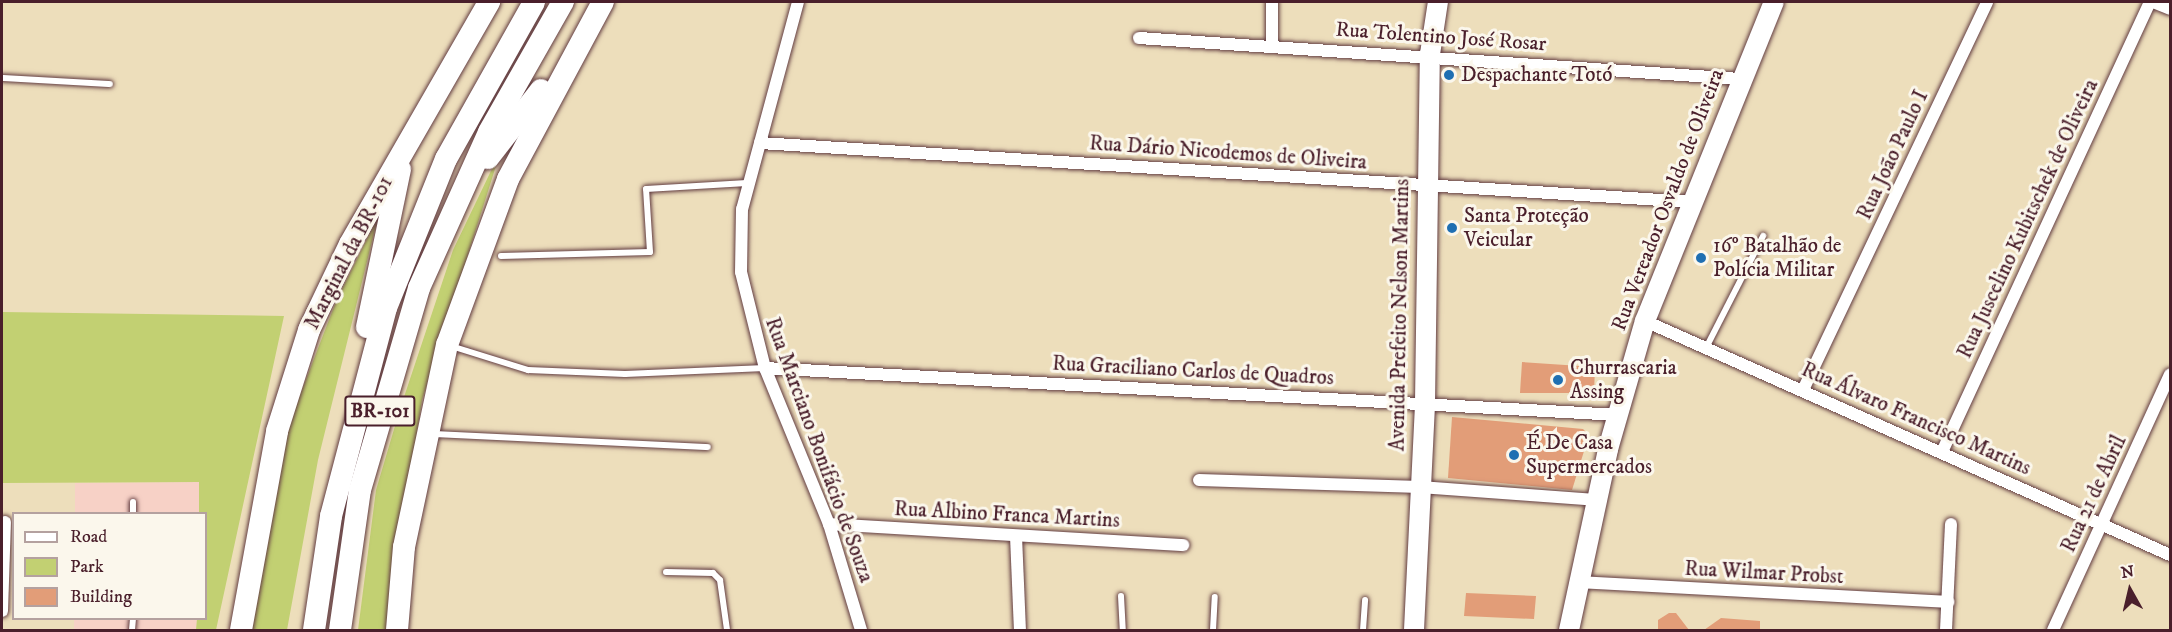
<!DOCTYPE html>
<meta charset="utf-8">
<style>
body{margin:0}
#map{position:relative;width:2172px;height:632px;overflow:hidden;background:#eddebb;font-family:"IM FELL DW Pica",serif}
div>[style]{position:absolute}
.built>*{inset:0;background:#f7d1c6}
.green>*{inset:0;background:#c2d072}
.building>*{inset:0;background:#e29d78}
.roads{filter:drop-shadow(0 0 2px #623c41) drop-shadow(0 0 2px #623c41)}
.lane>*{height:6px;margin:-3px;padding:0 3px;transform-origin:3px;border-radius:3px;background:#fff}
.street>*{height:12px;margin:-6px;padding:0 6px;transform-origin:6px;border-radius:6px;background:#fff}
.primary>*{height:20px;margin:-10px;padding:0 10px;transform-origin:10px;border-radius:10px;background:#fff}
.highway>*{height:22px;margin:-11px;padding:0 11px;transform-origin:11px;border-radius:11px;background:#fff}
.dots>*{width:16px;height:16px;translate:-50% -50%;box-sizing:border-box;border:3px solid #fbf7ec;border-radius:50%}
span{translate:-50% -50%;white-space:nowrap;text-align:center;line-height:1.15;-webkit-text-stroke:6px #fbf7ec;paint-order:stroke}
.shield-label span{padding:2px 4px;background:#fbf7ec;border:2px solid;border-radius:4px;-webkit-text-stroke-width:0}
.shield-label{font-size:20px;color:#4a1f2b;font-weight:700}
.street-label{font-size:21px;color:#4a1f2b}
.poi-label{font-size:21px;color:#4a1f2b}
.left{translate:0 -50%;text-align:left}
.frame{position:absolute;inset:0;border:3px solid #4a1f2b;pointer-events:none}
.legend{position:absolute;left:12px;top:512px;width:195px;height:108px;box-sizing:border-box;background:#fbf7ec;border:2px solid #b4a19f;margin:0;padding:8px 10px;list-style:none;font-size:18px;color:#4a1f2b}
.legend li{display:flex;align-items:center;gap:12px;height:30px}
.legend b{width:30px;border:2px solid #b4a19f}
.north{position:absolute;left:2100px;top:560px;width:60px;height:60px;-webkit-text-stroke:4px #fbf7ec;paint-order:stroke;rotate:352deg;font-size:16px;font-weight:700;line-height:24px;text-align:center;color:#4a1f2b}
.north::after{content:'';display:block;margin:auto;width:21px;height:27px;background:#4a1f2b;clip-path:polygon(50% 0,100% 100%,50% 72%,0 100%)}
</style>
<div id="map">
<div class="built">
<i style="clip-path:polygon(199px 482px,199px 513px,75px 514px,75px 483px)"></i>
<i style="clip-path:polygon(74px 619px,197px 619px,196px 630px,74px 630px)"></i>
</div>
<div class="green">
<i style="clip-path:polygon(501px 150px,422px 400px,387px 630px,358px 630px,376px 490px,400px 409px,453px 250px)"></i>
<i style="clip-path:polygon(378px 217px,318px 460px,287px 630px,247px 630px,290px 421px,337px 299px)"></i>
<i style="clip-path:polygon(2px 312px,284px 316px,216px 630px,196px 630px,197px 619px,206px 618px,206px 514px,199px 513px,199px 482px,2px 483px)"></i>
</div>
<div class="building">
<i style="clip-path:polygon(1522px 362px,1595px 367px,1594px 393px,1520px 393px)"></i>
<i style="clip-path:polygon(1452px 417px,1583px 429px,1589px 435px,1572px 490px,1448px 478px)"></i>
<i style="clip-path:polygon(1466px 593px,1536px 596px,1534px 619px,1464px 616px)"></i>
<i style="clip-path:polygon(1669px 613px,1676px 613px,1689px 630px,1658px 630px,1658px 620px)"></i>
<i style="clip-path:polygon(1721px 618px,1760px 621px,1760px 630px,1704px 630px)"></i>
</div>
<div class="roads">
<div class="lane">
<i style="left:2px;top:78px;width:108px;rotate:3.2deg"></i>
<i style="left:501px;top:256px;width:149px;rotate:-1.5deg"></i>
<i style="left:650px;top:252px;width:63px;rotate:-93.6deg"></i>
<i style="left:646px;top:189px;width:101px;rotate:-3.4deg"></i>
<i style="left:451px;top:346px;width:81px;rotate:17.3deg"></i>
<i style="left:528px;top:370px;width:97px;rotate:2.4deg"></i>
<i style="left:625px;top:374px;width:140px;rotate:-2.5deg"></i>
<i style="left:1706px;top:348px;width:126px;rotate:-63deg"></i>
<i style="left:432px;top:434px;width:276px;rotate:2.7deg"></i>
<i style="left:133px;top:514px;width:12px;rotate:-90deg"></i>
<i style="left:666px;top:572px;width:47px;rotate:1.2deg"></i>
<i style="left:713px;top:573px;width:10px;rotate:45deg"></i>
<i style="left:720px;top:580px;width:50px;rotate:82deg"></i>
<i style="left:1121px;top:596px;width:34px;rotate:87deg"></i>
<i style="left:132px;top:630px;width:12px;rotate:-85deg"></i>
<i style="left:1213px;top:630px;width:33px;rotate:-87deg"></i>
<i style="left:1363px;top:630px;width:30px;rotate:-86deg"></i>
</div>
<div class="street">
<i style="left:798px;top:2px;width:214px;rotate:105.1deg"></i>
<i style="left:742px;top:209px;width:63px;rotate:90.9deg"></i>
<i style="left:741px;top:272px;width:99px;rotate:76deg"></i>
<i style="left:765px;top:368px;width:169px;rotate:67.7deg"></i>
<i style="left:829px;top:524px;width:111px;rotate:73.2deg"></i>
<i style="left:2153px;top:2px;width:18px;rotate:22deg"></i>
<i style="left:1139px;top:38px;width:602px;rotate:3.9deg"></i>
<i style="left:1272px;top:46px;width:44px;rotate:-90deg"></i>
<i style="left:760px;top:143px;width:935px;rotate:3.62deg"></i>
<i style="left:1645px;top:321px;width:575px;rotate:24.02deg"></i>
<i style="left:765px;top:368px;width:854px;rotate:3.15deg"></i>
<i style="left:1803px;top:390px;width:429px;rotate:-64.6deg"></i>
<i style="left:1942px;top:452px;width:496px;rotate:-65.2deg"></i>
<i style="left:1199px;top:480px;width:221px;rotate:1.8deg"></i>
<i style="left:1420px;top:487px;width:176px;rotate:4.2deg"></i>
<i style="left:829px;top:524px;width:355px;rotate:3.4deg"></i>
<i style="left:1016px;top:536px;width:94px;rotate:87.6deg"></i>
<i style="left:1579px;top:582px;width:370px;rotate:3.1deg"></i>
<i style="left:2px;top:611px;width:89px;rotate:-88.1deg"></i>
<i style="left:1946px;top:630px;width:106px;rotate:-87.3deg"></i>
<i style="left:2053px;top:630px;width:281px;rotate:-65.4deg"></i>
</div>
<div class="primary">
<i style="left:1414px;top:630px;width:227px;rotate:-87.2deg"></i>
<i style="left:1425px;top:403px;width:349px;rotate:-89.2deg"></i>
<i style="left:1430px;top:54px;width:53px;rotate:-81.3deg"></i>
<i style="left:1569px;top:630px;width:185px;rotate:-77.8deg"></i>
<i style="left:1608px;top:449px;width:133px;rotate:-73.9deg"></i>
<i style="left:1645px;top:321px;width:344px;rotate:-68deg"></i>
</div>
<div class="highway">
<i style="left:488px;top:158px;width:86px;rotate:-52.1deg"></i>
<i style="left:367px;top:327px;width:161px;rotate:-78.2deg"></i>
<i style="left:241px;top:630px;width:202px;rotate:-79.7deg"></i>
<i style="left:277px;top:431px;width:106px;rotate:-72.4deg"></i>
<i style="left:309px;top:330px;width:95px;rotate:-64.5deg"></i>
<i style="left:350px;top:244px;width:279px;rotate:-60.1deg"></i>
<i style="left:314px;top:630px;width:115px;rotate:-81.5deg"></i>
<i style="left:331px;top:516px;width:215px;rotate:-75.2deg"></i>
<i style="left:386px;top:308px;width:161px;rotate:-68.1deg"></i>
<i style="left:446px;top:159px;width:180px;rotate:-60.7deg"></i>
<i style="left:340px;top:630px;width:141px;rotate:-81.9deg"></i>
<i style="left:360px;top:490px;width:210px;rotate:-73.7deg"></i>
<i style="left:419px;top:288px;width:171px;rotate:-65.8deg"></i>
<i style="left:489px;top:132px;width:150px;rotate:-60.4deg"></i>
<i style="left:397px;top:630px;width:83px;rotate:-85.2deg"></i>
<i style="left:404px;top:547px;width:207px;rotate:-78deg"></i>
<i style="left:447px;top:345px;width:177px;rotate:-69.8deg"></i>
<i style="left:508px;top:179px;width:201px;rotate:-61.8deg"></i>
</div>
</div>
<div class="dots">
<i style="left:1449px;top:75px;background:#1f6fb2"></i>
<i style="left:1452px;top:228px;background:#1f6fb2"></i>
<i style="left:1701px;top:258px;background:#1f6fb2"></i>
<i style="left:1558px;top:380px;background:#1f6fb2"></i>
<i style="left:1514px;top:455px;background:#1f6fb2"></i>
</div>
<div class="shield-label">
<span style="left:380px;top:411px">BR-101</span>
</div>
<div class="street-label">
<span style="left:1441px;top:37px;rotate:4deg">Rua Tolentino José Rosar</span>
<span style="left:1228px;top:153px;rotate:4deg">Rua Dário Nicodemos de Oliveira</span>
<span style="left:1893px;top:155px;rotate:-65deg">Rua João Paulo I</span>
<span style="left:1668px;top:200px;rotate:-69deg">Rua Vereador Osvaldo de Oliveira</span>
<span style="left:2028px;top:219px;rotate:-65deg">Rua Juscelino Kubitschek de Oliveira</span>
<span style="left:349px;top:253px;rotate:-63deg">Marginal da BR-101</span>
<span style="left:1400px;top:315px;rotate:-89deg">Avenida Prefeito Nelson Martins</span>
<span style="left:1193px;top:371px;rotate:3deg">Rua Graciliano Carlos de Quadros</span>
<span style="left:1916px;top:419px;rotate:24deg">Rua Álvaro Francisco Martins</span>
<span style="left:819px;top:450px;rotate:70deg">Rua Marciano Bonifácio de Souza</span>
<span style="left:2094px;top:494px;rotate:-65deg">Rua 21 de Abril</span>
<span style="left:1007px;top:515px;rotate:3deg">Rua Albino Franca Martins</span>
<span style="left:1764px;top:573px;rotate:3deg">Rua Wilmar Probst</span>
</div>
<div class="poi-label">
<span class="left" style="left:1461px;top:75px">Despachante Totó</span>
<span class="left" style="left:1464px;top:228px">Santa Proteção<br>Veicular</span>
<span class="left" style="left:1713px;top:258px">16º Batalhão de<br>Polícia Militar</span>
<span class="left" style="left:1570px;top:380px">Churrascaria<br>Assing</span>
<span class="left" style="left:1526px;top:455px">É De Casa<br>Supermercados</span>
</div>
<div class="frame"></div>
<ul class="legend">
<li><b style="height:8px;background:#fff"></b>Road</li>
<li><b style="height:16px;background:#c2d072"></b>Park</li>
<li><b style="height:16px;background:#e29d78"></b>Building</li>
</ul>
<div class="north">N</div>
</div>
